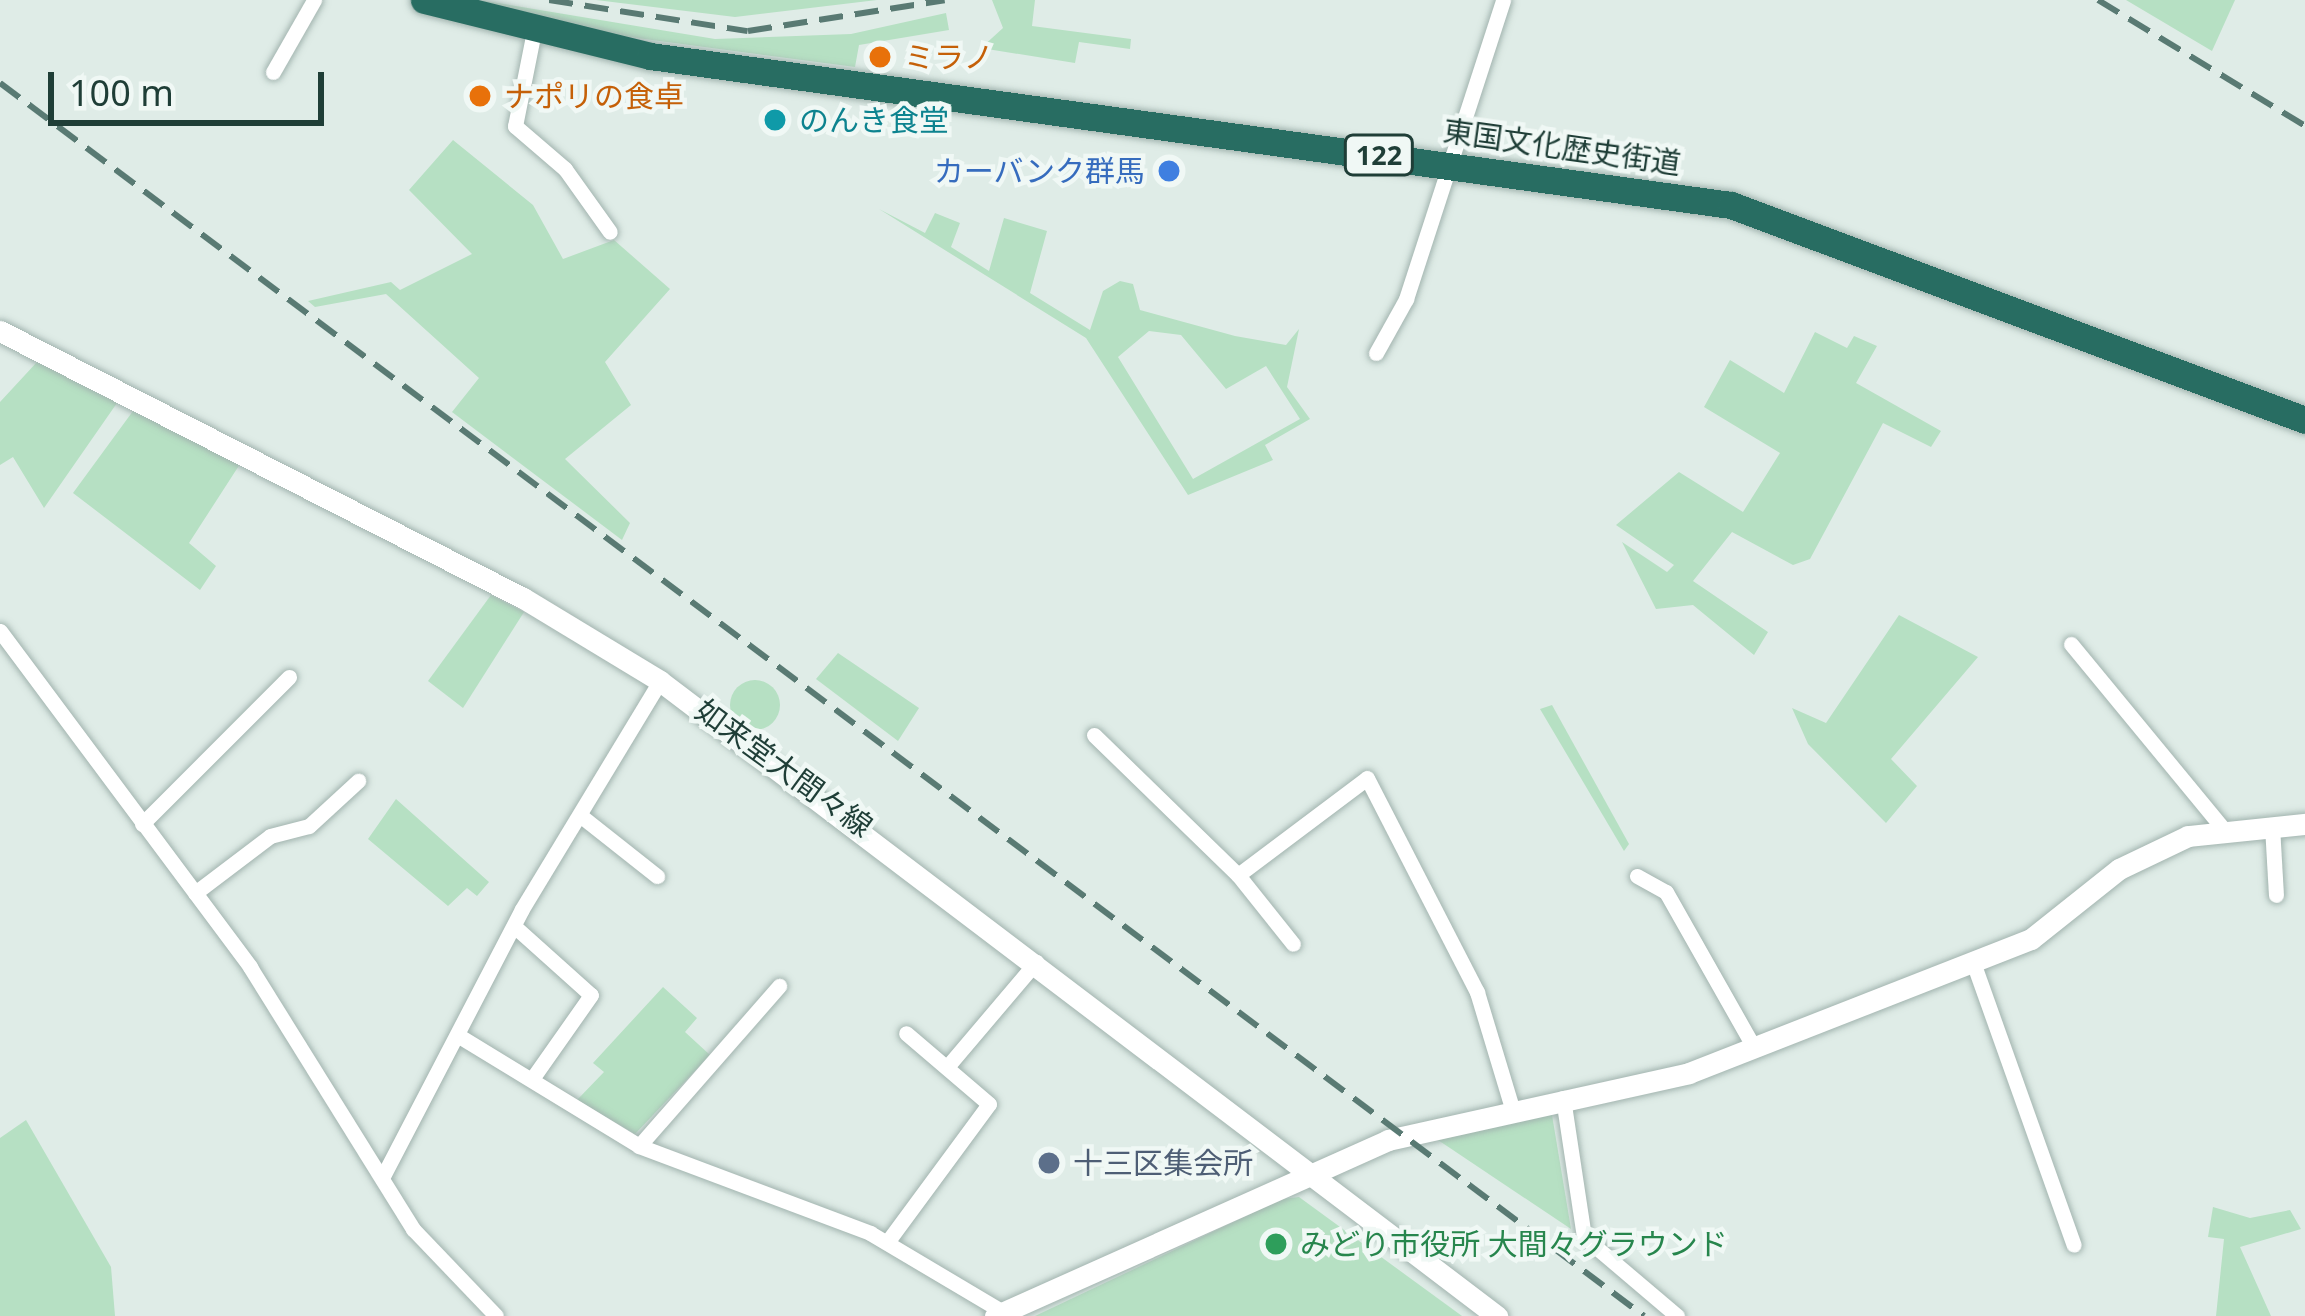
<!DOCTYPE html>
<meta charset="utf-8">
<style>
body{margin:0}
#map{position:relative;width:2305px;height:1316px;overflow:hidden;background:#dfece7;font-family:"Noto Sans","Noto Sans JP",sans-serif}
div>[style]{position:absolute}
.green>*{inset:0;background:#b6e0c3}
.round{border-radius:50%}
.roads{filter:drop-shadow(0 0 3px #a2b4af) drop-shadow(0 0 3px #a2b4af)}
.street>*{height:15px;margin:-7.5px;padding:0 7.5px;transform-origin:7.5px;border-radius:7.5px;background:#fff}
.secondary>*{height:21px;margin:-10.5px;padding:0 10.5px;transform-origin:10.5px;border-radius:10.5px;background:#fff}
.highway>*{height:27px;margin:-13.5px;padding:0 13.5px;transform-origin:13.5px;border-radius:13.5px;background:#286d62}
.rail>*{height:6px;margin-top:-3px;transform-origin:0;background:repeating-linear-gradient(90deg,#597a73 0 24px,transparent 0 36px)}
.dots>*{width:33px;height:33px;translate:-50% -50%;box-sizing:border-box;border:6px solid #f0f8f5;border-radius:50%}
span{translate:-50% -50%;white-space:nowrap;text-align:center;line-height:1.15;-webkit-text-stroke:9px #f0f8f5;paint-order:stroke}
.shield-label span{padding:3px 9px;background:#f0f8f5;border:3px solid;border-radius:9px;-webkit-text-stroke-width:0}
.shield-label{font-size:27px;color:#1f3e37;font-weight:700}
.food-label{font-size:30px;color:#c56008}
.left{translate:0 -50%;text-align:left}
.culture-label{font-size:30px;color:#0d838f}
.street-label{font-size:30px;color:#1f3e37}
.shop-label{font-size:30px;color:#366cbe}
.right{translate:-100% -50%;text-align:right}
.service-label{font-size:30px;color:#4e5e75}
.leisure-label{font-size:30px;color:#27864d}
.scale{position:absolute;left:48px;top:72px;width:276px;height:54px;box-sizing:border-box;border:6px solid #1f3e37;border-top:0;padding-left:15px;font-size:36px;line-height:42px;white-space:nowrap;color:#1f3e37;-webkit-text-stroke:9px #f0f8f5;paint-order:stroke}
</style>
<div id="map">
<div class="green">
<i style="clip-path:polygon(479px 0,715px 39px,851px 34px,946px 13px,949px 30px,859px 45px,855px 67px,607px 34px)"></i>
<i style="clip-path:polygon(596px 0,877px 0,735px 17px)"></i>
<i style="clip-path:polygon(992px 0,1035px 0,1032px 26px,1131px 39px,1130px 49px,1079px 42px,1075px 63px,981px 48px,1003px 28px)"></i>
<i style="clip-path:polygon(2126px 0,2235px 0,2212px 51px)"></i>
<i style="clip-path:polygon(453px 140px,533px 205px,563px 259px,614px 240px,670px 289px,605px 362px,631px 405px,565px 459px,630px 523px,622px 540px,452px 412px,479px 378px,386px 294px,315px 307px,308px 301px,391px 282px,400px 290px,472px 254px,409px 190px)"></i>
<i style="clip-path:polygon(evenodd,879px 209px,925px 233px,935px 213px,960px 223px,951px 247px,989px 271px,1004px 218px,1047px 231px,1030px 293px,1090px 330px,1103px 291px,1120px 281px,1133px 284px,1140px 310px,1235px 336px,1286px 345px,1299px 329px,1287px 387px,1310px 419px,1265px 445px,1273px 460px,1188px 495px,1086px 338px,879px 209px,1149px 331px,1181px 335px,1226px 389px,1266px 366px,1300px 419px,1193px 479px,1118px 357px,1149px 331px)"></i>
<i style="clip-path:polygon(1815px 332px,1847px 348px,1854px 336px,1877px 346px,1856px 383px,1941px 431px,1931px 447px,1883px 423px,1810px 559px,1793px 565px,1732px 532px,1693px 581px,1768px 632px,1754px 655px,1693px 605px,1656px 609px,1622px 542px,1667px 572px,1674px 565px,1616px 525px,1679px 472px,1743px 512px,1780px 453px,1704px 407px,1730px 360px,1784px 393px)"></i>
<i style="clip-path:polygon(37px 362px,117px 403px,44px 508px,13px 457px,0 465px,0 402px)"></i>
<i style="clip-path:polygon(133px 411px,240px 464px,189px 543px,216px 566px,200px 590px,73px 493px)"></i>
<i style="clip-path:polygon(491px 595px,524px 612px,463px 708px,428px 681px)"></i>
<i style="clip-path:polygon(1899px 615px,1978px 657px,1891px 759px,1917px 786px,1886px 823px,1808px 744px,1792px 708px,1826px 723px)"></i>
<i style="clip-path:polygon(838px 653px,919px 708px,898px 741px,816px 679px)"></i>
<i class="round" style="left:730px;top:680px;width:50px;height:50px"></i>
<i style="clip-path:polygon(1552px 705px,1629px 844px,1624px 851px,1540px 709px)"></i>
<i style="clip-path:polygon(396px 799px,489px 882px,477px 896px,467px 888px,448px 906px,368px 839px)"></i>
<i style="clip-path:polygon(663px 987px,697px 1018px,685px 1032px,710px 1055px,635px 1134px,577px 1100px,604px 1072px,593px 1063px)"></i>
<i style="clip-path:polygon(1552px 1115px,1571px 1229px,1438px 1140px,1547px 1112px)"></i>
<i style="clip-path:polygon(26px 1120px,111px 1267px,115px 1316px,0 1316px,0 1138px)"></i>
<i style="clip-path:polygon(1299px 1197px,1462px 1316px,1035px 1316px,1282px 1199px)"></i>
<i style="clip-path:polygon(2213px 1207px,2250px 1218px,2290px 1210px,2301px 1229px,2240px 1247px,2271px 1316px,2216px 1316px,2224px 1239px,2208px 1237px)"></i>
</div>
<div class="roads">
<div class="street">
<i style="left:534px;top:31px;width:97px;rotate:101.3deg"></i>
<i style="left:515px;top:126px;width:66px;rotate:40.7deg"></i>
<i style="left:565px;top:169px;width:77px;rotate:54.5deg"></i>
<i style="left:273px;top:72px;width:83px;rotate:-60.3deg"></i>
<i style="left:1376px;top:353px;width:62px;rotate:-60.9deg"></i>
<i style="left:1406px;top:299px;width:314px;rotate:-72deg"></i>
<i style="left:0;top:631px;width:419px;rotate:53.3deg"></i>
<i style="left:250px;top:967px;width:309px;rotate:58.1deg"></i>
<i style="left:413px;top:1229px;width:120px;rotate:46.3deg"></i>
<i style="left:2071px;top:644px;width:237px;rotate:50.5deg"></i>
<i style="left:1094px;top:735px;width:201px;rotate:44.2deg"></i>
<i style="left:1238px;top:875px;width:161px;rotate:-36.9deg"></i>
<i style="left:1367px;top:778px;width:241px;rotate:62.8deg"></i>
<i style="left:1477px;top:992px;width:121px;rotate:73.2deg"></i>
<i style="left:581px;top:816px;width:97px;rotate:38.3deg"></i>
<i style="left:142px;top:824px;width:208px;rotate:-45deg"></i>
<i style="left:2272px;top:826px;width:69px;rotate:86.7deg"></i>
<i style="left:1238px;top:875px;width:88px;rotate:51.4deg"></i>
<i style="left:1637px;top:876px;width:33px;rotate:29deg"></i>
<i style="left:1666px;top:892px;width:180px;rotate:60.5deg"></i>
<i style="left:195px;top:893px;width:94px;rotate:-37.2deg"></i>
<i style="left:270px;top:836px;width:40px;rotate:-14.4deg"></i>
<i style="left:309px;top:826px;width:67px;rotate:-42.6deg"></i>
<i style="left:514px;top:926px;width:103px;rotate:41.9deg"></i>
<i style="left:591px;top:995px;width:103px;rotate:125.1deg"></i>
<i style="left:1973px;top:962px;width:300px;rotate:70.4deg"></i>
<i style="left:459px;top:1036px;width:211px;rotate:31.4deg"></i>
<i style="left:639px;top:1146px;width:247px;rotate:20.6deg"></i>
<i style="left:870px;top:1233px;width:155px;rotate:30.7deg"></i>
<i style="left:947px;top:1067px;width:138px;rotate:-49.7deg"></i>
<i style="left:1563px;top:1098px;width:141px;rotate:81.4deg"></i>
<i style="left:1584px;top:1237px;width:122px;rotate:40.3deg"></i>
<i style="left:639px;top:1146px;width:213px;rotate:-48.8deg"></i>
<i style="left:382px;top:1178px;width:303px;rotate:-62.5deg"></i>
<i style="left:522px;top:909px;width:267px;rotate:-58.8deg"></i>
<i style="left:888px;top:1241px;width:170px;rotate:-53.6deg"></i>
<i style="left:989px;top:1104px;width:109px;rotate:-139.5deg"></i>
</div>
<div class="secondary">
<i style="left:0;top:331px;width:587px;rotate:27.05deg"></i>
<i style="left:523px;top:598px;width:160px;rotate:31.2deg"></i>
<i style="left:660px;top:681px;width:1051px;rotate:37.19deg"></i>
<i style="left:995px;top:1316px;width:431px;rotate:-24.1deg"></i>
<i style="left:1388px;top:1140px;width:308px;rotate:-12.5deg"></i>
<i style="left:1689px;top:1073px;width:367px;rotate:-21.4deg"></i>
<i style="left:2031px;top:939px;width:112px;rotate:-38.5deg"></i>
<i style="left:2119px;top:869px;width:76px;rotate:-25.6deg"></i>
<i style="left:2188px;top:836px;width:118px;rotate:-5.9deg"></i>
</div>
<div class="highway">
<i style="left:424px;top:0;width:233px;rotate:13.9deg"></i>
<i style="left:650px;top:56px;width:1091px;rotate:7.85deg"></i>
<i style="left:1731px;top:205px;width:613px;rotate:20.53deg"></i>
</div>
</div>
<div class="rail">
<i style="left:549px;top:0;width:201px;rotate:8.9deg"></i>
<i style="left:748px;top:31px;width:199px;rotate:-8.9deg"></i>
<i style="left:2098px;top:0;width:242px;rotate:31.3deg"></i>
<i style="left:0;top:83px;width:2055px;rotate:36.87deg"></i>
</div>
<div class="dots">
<i style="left:880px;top:57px;background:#e8710a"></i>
<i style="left:480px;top:96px;background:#e8710a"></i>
<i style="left:775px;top:120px;background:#0f9aa8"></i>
<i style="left:1169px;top:171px;background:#3f7fe0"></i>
<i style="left:1049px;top:1163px;background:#5c6f8a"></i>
<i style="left:1276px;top:1244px;background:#2e9e5b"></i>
</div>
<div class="shield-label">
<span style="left:1379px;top:155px">122</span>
</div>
<div class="food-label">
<span class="left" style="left:904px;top:57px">ミラノ</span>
<span class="left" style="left:504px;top:96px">ナポリの食卓</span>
</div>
<div class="culture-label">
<span class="left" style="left:799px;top:120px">のんき食堂</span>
</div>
<div class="street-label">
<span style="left:1562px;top:147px;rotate:8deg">東国文化歴史街道</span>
<span style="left:784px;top:768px;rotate:36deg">如来堂大間々線</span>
</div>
<div class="shop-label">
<span class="right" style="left:1145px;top:171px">カーバンク群馬</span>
</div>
<div class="service-label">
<span class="left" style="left:1073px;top:1163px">十三区集会所</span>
</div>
<div class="leisure-label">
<span class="left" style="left:1300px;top:1244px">みどり市役所 大間々グラウンド</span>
</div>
<div class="scale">100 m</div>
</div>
